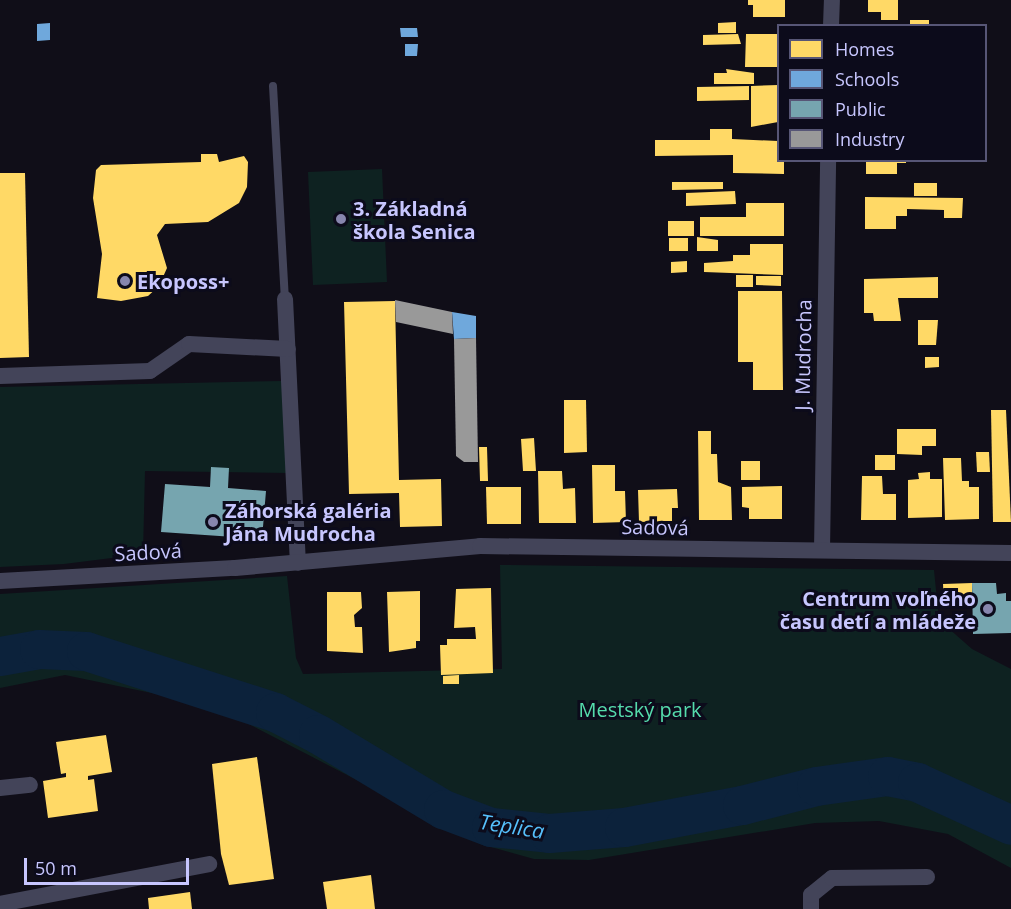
<!DOCTYPE html>
<meta charset="utf-8">
<style>
body{margin:0}
#map{position:relative;width:1011px;height:909px;overflow:hidden;background:#100e18;font-family:"Open Sans",sans-serif}
div>[style]{position:absolute}
.green>*{inset:0;background:#0e2221}
.homes>*{inset:0;background:#ffd966}
.schools>*{inset:0;background:#6fa8dc}
.public>*{inset:0;background:#76a5af}
.industry>*{inset:0;background:#999}
.river>*{height:39px;margin:-19.5px;padding:0 19.5px;transform-origin:19.5px;border-radius:19.5px;background:#0c223b}
.service>*{height:8px;margin:-4px;padding:0 4px;transform-origin:4px;border-radius:4px;background:#434459}
.minor>*{height:16px;margin:-8px;padding:0 8px;transform-origin:8px;border-radius:8px;background:#434459}
.dots>*{width:16px;height:16px;translate:-50% -50%;box-sizing:border-box;border:3px solid #0c0b1b;border-radius:50%}
span{translate:-50% -50%;white-space:nowrap;text-align:center;line-height:1.15;-webkit-text-stroke:6px #0c0b1b;paint-order:stroke}
.poi-label{font-size:20px;color:#c7c6fe;font-weight:700}
.left{translate:0 -50%;text-align:left}
.right{translate:-100% -50%;text-align:right}
.street-label{font-size:20px;color:#c7c6fe}
.park-label{font-size:20px;color:#55dbac}
.water-label{font-size:21px;color:#56c0fc;font-style:italic}
.legend{position:absolute;left:777px;top:24px;width:210px;height:138px;box-sizing:border-box;background:#0c0b1b;border:2px solid #575676;margin:0;padding:8px 10px;list-style:none;font-size:18px;color:#c7c6fe}
.legend li{display:flex;align-items:center;gap:12px;height:30px}
.legend b{width:30px;border:2px solid #575676}
.scale{position:absolute;left:24px;top:858px;width:165px;height:27px;box-sizing:border-box;border:3px solid #c7c6fe;border-top:0;padding-left:8px;font-size:18px;line-height:21px;white-space:nowrap;color:#c7c6fe;-webkit-text-stroke:4px #0c0b1b;paint-order:stroke}
</style>
<div id="map">
<div class="green">
<i style="clip-path:polygon(382px 169px,387px 282px,313px 285px,308px 172px)"></i>
<i style="clip-path:polygon(282px 381px,290px 473px,145px 471px,143px 554px,64px 564px,0 567px,0 387px)"></i>
<i style="clip-path:polygon(500px 565px,934px 570px,939px 620px,972px 649px,1011px 669px,1011px 868px,948px 834px,879px 821px,815px 823px,589px 860px,534px 859px,480px 844px,245px 722px,166px 696px,65px 675px,0 688px,0 594px,287px 576px,296px 658px,303px 674px,502px 669px)"></i>
</div>
<div class="homes">
<i style="clip-path:polygon(748px 0,785px 0,785px 17px,753px 17px,753px 5px,748px 5px)"></i>
<i style="clip-path:polygon(868px 0,898px 0,898px 20px,881px 20px,881px 12px,868px 12px)"></i>
<i style="clip-path:polygon(910px 20px,929px 20px,929px 26px,910px 26px)"></i>
<i style="clip-path:polygon(736px 22px,736px 33px,718px 33px,718px 23px)"></i>
<i style="clip-path:polygon(738px 34px,741px 44px,703px 45px,703px 35px)"></i>
<i style="clip-path:polygon(746px 34px,778px 34px,778px 67px,745px 67px)"></i>
<i style="clip-path:polygon(726px 69px,754px 73px,754px 84px,714px 84px,714px 73px,727px 73px)"></i>
<i style="clip-path:polygon(778px 85px,778px 122px,751px 127px,751px 86px)"></i>
<i style="clip-path:polygon(749px 86px,749px 100px,697px 101px,697px 87px)"></i>
<i style="clip-path:polygon(710px 129px,732px 129px,732px 139px,778px 141px,778px 160px,784px 160px,784px 174px,733px 173px,733px 155px,655px 156px,655px 140px,710px 140px)"></i>
<i style="clip-path:polygon(201px 154px,217px 154px,219px 162px,244px 156px,248px 162px,247px 187px,239px 203px,208px 222px,165px 224px,157px 235px,167px 268px,159px 286px,148px 296px,121px 301px,97px 298px,102px 254px,93px 198px,96px 170px,101px 165px,201px 162px)"></i>
<i style="clip-path:polygon(866px 160px,906px 160px,906px 163px,897px 163px,897px 174px,866px 174px)"></i>
<i style="clip-path:polygon(0 173px,25px 173px,29px 357px,0 358px)"></i>
<i style="clip-path:polygon(672px 182px,723px 182px,723px 189px,672px 190px)"></i>
<i style="clip-path:polygon(914px 183px,937px 183px,937px 196px,914px 196px)"></i>
<i style="clip-path:polygon(735px 191px,736px 204px,686px 206px,686px 193px)"></i>
<i style="clip-path:polygon(865px 197px,963px 198px,962px 218px,944px 218px,944px 210px,907px 209px,907px 216px,896px 216px,896px 229px,865px 229px)"></i>
<i style="clip-path:polygon(746px 203px,784px 203px,784px 236px,700px 236px,700px 217px,746px 217px)"></i>
<i style="clip-path:polygon(668px 221px,694px 221px,694px 236px,668px 236px)"></i>
<i style="clip-path:polygon(697px 237px,718px 240px,718px 251px,697px 251px)"></i>
<i style="clip-path:polygon(669px 238px,688px 238px,688px 251px,669px 251px)"></i>
<i style="clip-path:polygon(750px 244px,783px 244px,783px 275px,704px 272px,704px 263px,733px 261px,733px 255px,750px 255px)"></i>
<i style="clip-path:polygon(687px 261px,687px 272px,671px 273px,671px 262px)"></i>
<i style="clip-path:polygon(736px 275px,753px 275px,753px 287px,736px 287px)"></i>
<i style="clip-path:polygon(756px 276px,781px 276px,781px 286px,756px 285px)"></i>
<i style="clip-path:polygon(938px 277px,938px 298px,898px 298px,901px 321px,874px 321px,873px 313px,864px 313px,864px 279px)"></i>
<i style="clip-path:polygon(738px 291px,782px 291px,783px 390px,753px 390px,753px 362px,738px 362px)"></i>
<i style="clip-path:polygon(395px 301px,399px 480px,441px 479px,442px 526px,400px 527px,399px 493px,349px 494px,344px 302px)"></i>
<i style="clip-path:polygon(918px 320px,938px 320px,936px 345px,918px 345px)"></i>
<i style="clip-path:polygon(925px 357px,939px 357px,939px 367px,925px 368px)"></i>
<i style="clip-path:polygon(564px 400px,586px 400px,587px 452px,564px 453px)"></i>
<i style="clip-path:polygon(991px 410px,1006px 410px,1011px 522px,993px 522px)"></i>
<i style="clip-path:polygon(897px 429px,936px 429px,936px 446px,922px 446px,922px 455px,897px 454px)"></i>
<i style="clip-path:polygon(698px 431px,711px 431px,711px 454px,717px 454px,718px 482px,731px 487px,732px 520px,699px 520px)"></i>
<i style="clip-path:polygon(534px 438px,536px 471px,523px 471px,521px 439px)"></i>
<i style="clip-path:polygon(479px 447px,487px 447px,488px 481px,480px 481px)"></i>
<i style="clip-path:polygon(976px 452px,989px 452px,990px 472px,977px 472px)"></i>
<i style="clip-path:polygon(875px 455px,895px 455px,895px 470px,875px 470px)"></i>
<i style="clip-path:polygon(943px 458px,961px 458px,962px 481px,969px 481px,969px 487px,979px 487px,979px 519px,945px 520px)"></i>
<i style="clip-path:polygon(741px 461px,760px 461px,760px 480px,741px 480px)"></i>
<i style="clip-path:polygon(592px 465px,615px 465px,615px 491px,625px 491px,626px 522px,593px 523px)"></i>
<i style="clip-path:polygon(538px 471px,562px 471px,563px 489px,575px 488px,576px 523px,539px 523px)"></i>
<i style="clip-path:polygon(930px 472px,930px 479px,942px 479px,942px 517px,908px 518px,908px 480px,919px 479px,918px 473px)"></i>
<i style="clip-path:polygon(862px 476px,882px 476px,883px 494px,896px 494px,896px 520px,861px 520px)"></i>
<i style="clip-path:polygon(782px 486px,782px 519px,749px 519px,749px 508px,742px 507px,742px 487px)"></i>
<i style="clip-path:polygon(486px 487px,521px 487px,521px 524px,487px 524px)"></i>
<i style="clip-path:polygon(677px 489px,678px 508px,672px 508px,672px 521px,639px 522px,638px 490px)"></i>
<i style="clip-path:polygon(972px 583px,972px 603px,944px 604px,943px 584px)"></i>
<i style="clip-path:polygon(491px 588px,493px 673px,441px 675px,440px 645px,447px 645px,447px 639px,476px 639px,475px 627px,454px 628px,456px 589px)"></i>
<i style="clip-path:polygon(420px 591px,420px 641px,416px 641px,416px 648px,389px 652px,387px 592px)"></i>
<i style="clip-path:polygon(327px 592px,361px 592px,362px 608px,354px 615px,355px 627px,362px 627px,363px 653px,327px 651px)"></i>
<i style="clip-path:polygon(459px 675px,459px 684px,443px 684px,443px 676px)"></i>
<i style="clip-path:polygon(106px 735px,112px 772px,88px 776px,88px 780px,94px 779px,98px 811px,48px 818px,43px 781px,66px 777px,66px 773px,61px 774px,56px 742px)"></i>
<i style="clip-path:polygon(257px 757px,274px 879px,229px 885px,221px 854px,212px 764px)"></i>
<i style="clip-path:polygon(371px 875px,375px 909px,327px 909px,323px 882px)"></i>
<i style="clip-path:polygon(190px 892px,192px 909px,149px 909px,148px 898px)"></i>
</div>
<div class="schools">
<i style="clip-path:polygon(50px 23px,50px 40px,37px 41px,37px 24px)"></i>
<i style="clip-path:polygon(400px 28px,417px 28px,418px 37px,401px 37px)"></i>
<i style="clip-path:polygon(405px 44px,418px 44px,417px 56px,405px 56px)"></i>
<i style="clip-path:polygon(452px 312px,476px 316px,476px 338px,454px 339px)"></i>
</div>
<div class="public">
<i style="clip-path:polygon(211px 467px,229px 468px,228px 488px,266px 491px,262px 539px,161px 532px,165px 484px,210px 487px)"></i>
<i style="clip-path:polygon(972px 583px,996px 583px,997px 594px,1006px 593px,1006px 601px,1011px 601px,1011px 633px,973px 634px)"></i>
</div>
<div class="industry">
<i style="clip-path:polygon(395px 300px,452px 312px,453px 334px,396px 322px)"></i>
<i style="clip-path:polygon(476px 338px,478px 462px,464px 462px,456px 456px,454px 339px)"></i>
</div>
<div class="river">
<i style="left:0;top:656px;width:40px;rotate:-10deg"></i>
<i style="left:39px;top:649px;width:47px;rotate:2.4deg"></i>
<i style="left:86px;top:651px;width:199px;rotate:17.9deg"></i>
<i style="left:275px;top:712px;width:48px;rotate:27.1deg"></i>
<i style="left:318px;top:734px;width:146px;rotate:31deg"></i>
<i style="left:443px;top:809px;width:51px;rotate:20.6deg"></i>
<i style="left:491px;top:827px;width:58px;rotate:5.9deg"></i>
<i style="left:549px;top:833px;width:75px;rotate:-4.6deg"></i>
<i style="left:624px;top:827px;width:120px;rotate:-10.6deg"></i>
<i style="left:742px;top:805px;width:76px;rotate:-14.4deg"></i>
<i style="left:816px;top:786px;width:72px;rotate:-8deg"></i>
<i style="left:887px;top:776px;width:31px;rotate:11deg"></i>
<i style="left:917px;top:782px;width:103px;rotate:24.6deg"></i>
</div>
<div class="service">
<i style="left:273px;top:86px;width:213px;rotate:86.8deg"></i>
</div>
<div class="minor">
<i style="left:831px;top:26px;width:26px;rotate:-88deg"></i>
<i style="left:285px;top:299px;width:264px;rotate:87.2deg"></i>
<i style="left:0;top:376px;width:150px;rotate:-1.9deg"></i>
<i style="left:150px;top:371px;width:47px;rotate:-34.7deg"></i>
<i style="left:189px;top:344px;width:99px;rotate:2.9deg"></i>
<i style="left:822px;top:550px;width:390px;rotate:-89.1deg"></i>
<i style="left:0;top:581px;width:235px;rotate:-3.2deg"></i>
<i style="left:235px;top:568px;width:246px;rotate:-5.1deg"></i>
<i style="left:480px;top:546px;width:531px;rotate:0.76deg"></i>
<i style="left:0;top:788px;width:30px;rotate:-6deg"></i>
<i style="left:0;top:904px;width:213px;rotate:-10.8deg"></i>
<i style="left:811px;top:909px;width:14px;rotate:-90deg"></i>
<i style="left:811px;top:895px;width:27px;rotate:-39deg"></i>
<i style="left:832px;top:878px;width:95px;rotate:-0.6deg"></i>
</div>
<div class="dots">
<i style="left:341px;top:219px;background:#8786ae"></i>
<i style="left:125px;top:281px;background:#8786ae"></i>
<i style="left:213px;top:522px;background:#8786ae"></i>
<i style="left:988px;top:609px;background:#8786ae"></i>
</div>
<div class="poi-label">
<span class="left" style="left:353px;top:220px">3. Základná<br>škola Senica</span>
<span class="left" style="left:137px;top:281px">Ekoposs+</span>
<span class="left" style="left:225px;top:522px">Záhorská galéria<br>Jána Mudrocha</span>
<span class="right" style="left:976px;top:610px">Centrum voľného<br>času detí a mládeže</span>
</div>
<div class="street-label">
<span style="left:803px;top:355px;rotate:-89deg">J. Mudrocha</span>
<span style="left:655px;top:527px;rotate:1deg">Sadová</span>
<span style="left:148px;top:552px;rotate:-3deg">Sadová</span>
</div>
<div class="park-label">
<span style="left:640px;top:709px">Mestský park</span>
</div>
<div class="water-label">
<span style="left:512px;top:826px;rotate:9deg">Teplica</span>
</div>
<ul class="legend">
<li><b style="height:16px;background:#ffd966"></b>Homes</li>
<li><b style="height:16px;background:#6fa8dc"></b>Schools</li>
<li><b style="height:16px;background:#76a5af"></b>Public</li>
<li><b style="height:16px;background:#999"></b>Industry</li>
</ul>
<div class="scale">50 m</div>
</div>
